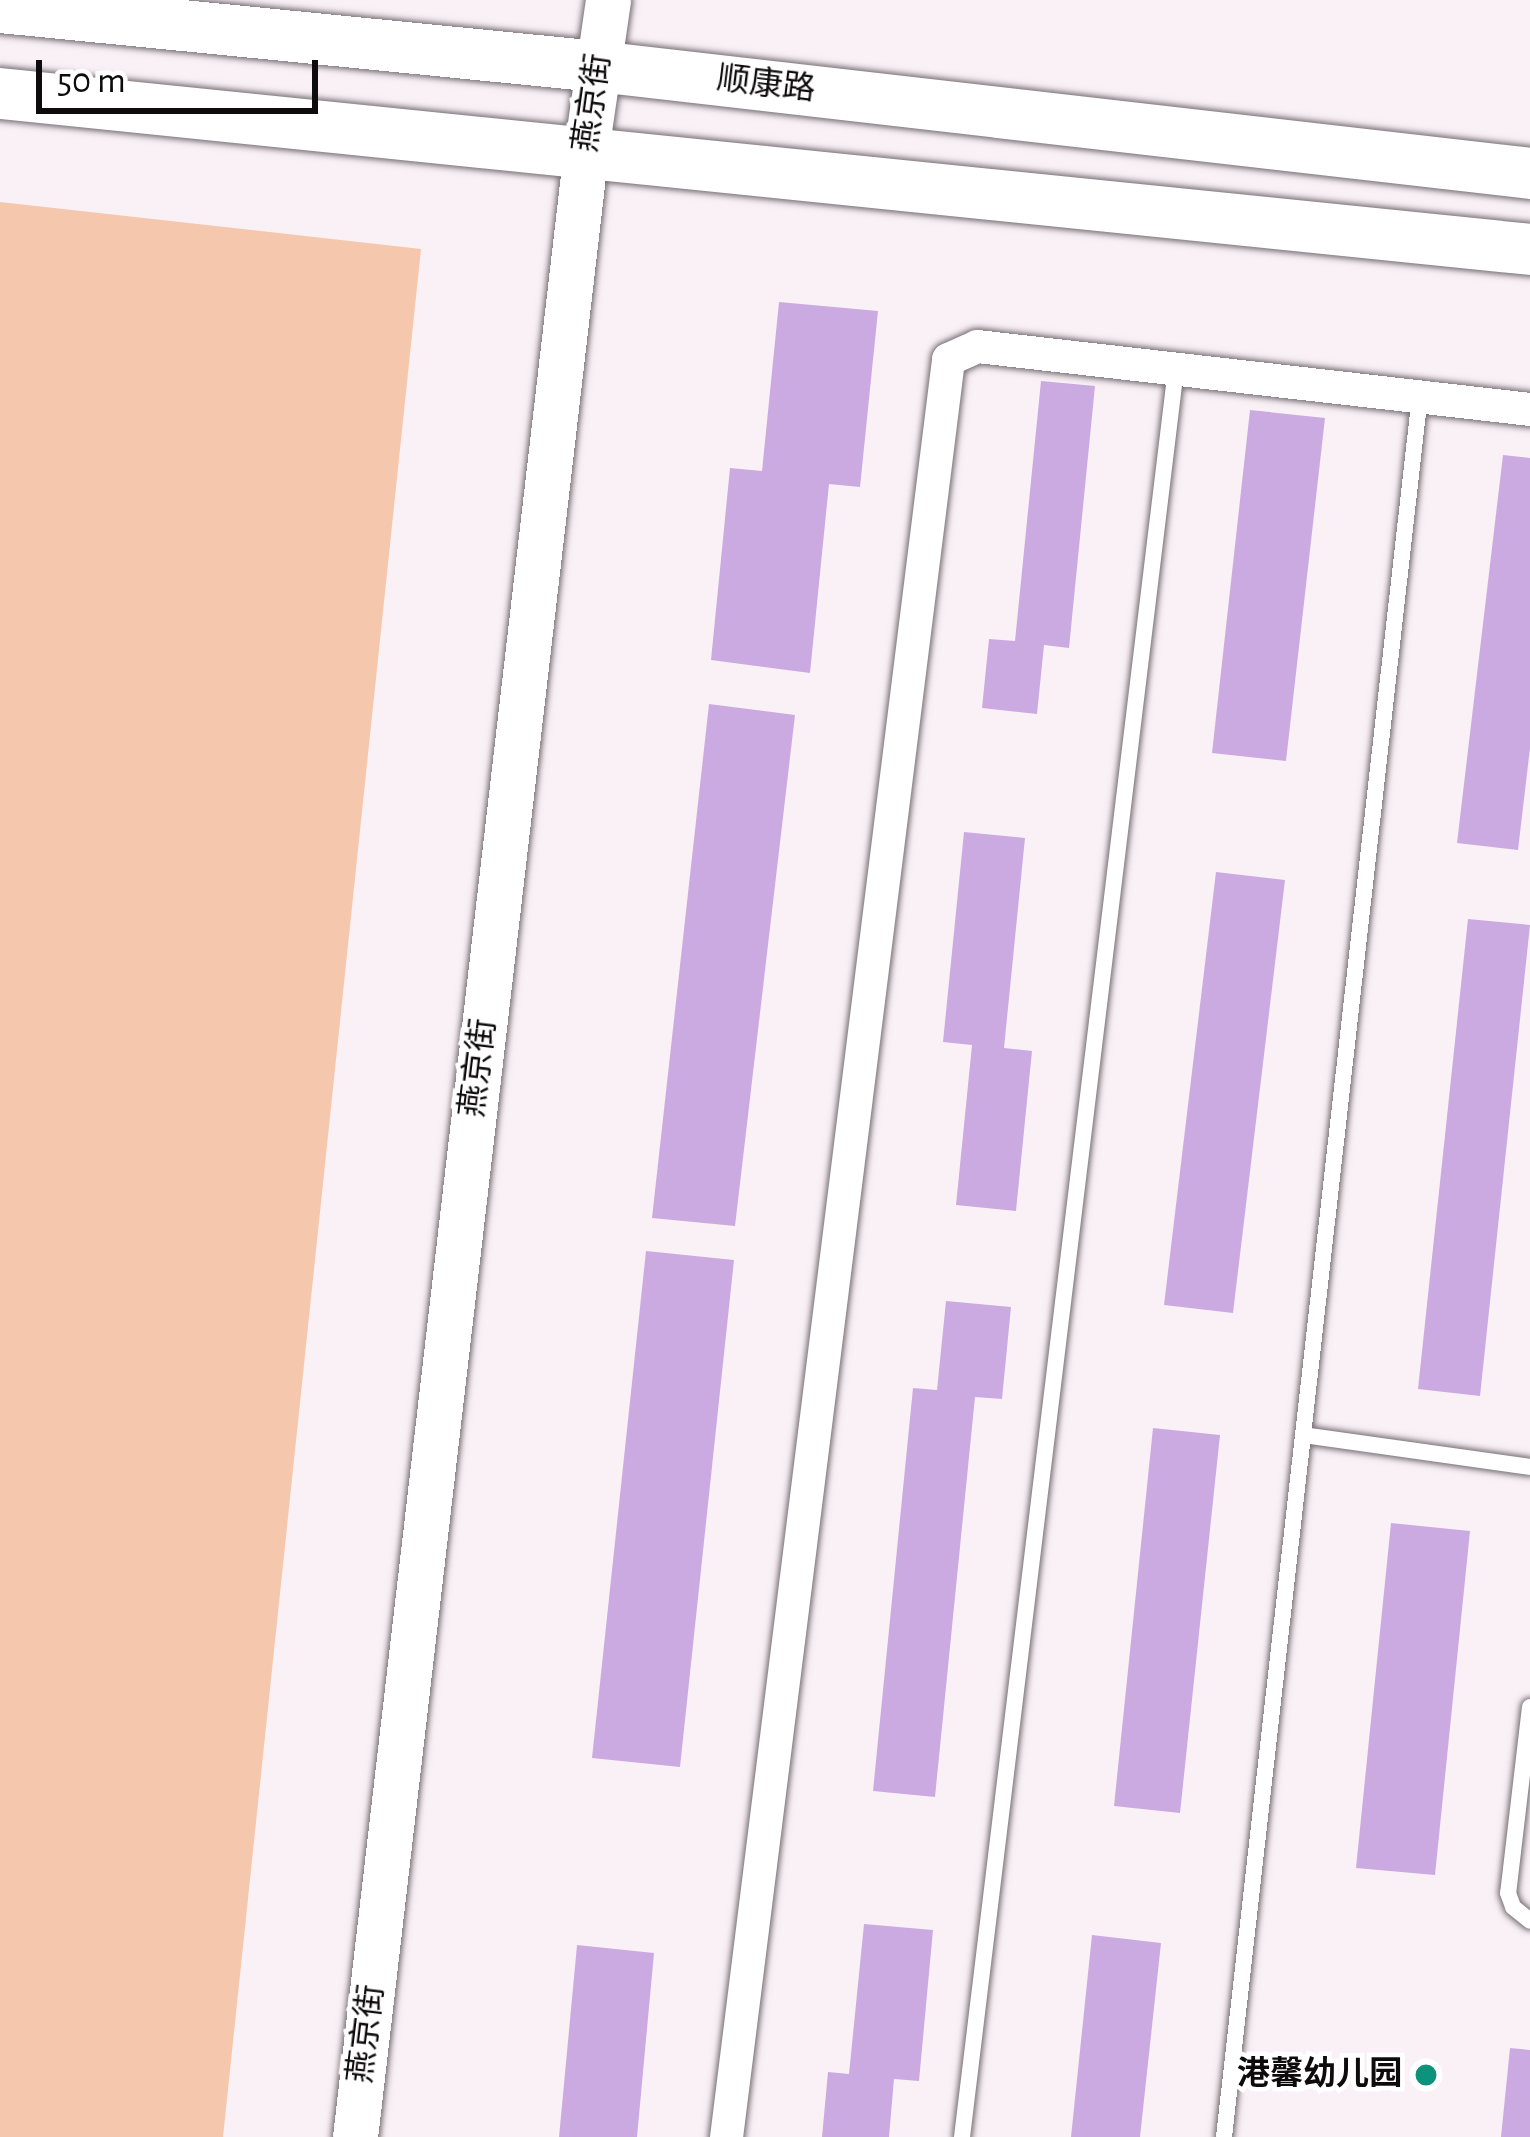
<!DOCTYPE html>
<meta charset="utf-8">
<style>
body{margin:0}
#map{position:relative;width:1530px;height:2137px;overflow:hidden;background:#faf1f6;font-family:"Alegreya Sans","Noto Sans SC",sans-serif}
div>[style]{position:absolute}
.green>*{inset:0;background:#f5c7ac}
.building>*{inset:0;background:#cbaae2}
.roads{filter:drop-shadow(0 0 3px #756e72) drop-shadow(0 0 3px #756e72)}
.service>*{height:16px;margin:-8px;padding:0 8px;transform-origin:8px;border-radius:8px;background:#fff}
.minor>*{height:33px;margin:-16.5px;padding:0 16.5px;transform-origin:16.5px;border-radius:16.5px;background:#fff}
.secondary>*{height:45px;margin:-22.5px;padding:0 22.5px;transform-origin:22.5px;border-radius:22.5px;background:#fff}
.primary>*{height:51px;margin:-25.5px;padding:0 25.5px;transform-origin:25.5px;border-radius:25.5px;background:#fff}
.dots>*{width:33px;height:33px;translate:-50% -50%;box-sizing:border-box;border:6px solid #fff;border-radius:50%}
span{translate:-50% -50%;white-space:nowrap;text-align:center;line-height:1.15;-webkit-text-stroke:9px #fff;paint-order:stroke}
.street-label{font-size:33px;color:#0d0b0c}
.poi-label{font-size:33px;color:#0d0b0c;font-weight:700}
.right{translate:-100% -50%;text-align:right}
.scale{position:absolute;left:36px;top:60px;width:282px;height:54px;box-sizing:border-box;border:6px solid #0d0b0c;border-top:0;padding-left:15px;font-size:36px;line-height:42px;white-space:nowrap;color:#0d0b0c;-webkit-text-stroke:9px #fff;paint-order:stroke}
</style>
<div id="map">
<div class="green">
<i style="clip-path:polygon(0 202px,421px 249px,223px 2137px,0 2137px)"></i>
</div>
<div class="building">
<i style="clip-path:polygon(779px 302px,878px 311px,860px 487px,829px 484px,810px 673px,711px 660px,730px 468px,762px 471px)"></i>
<i style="clip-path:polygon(1041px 381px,1095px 386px,1069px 648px,1044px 645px,1037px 714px,982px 708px,989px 639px,1015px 641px)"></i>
<i style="clip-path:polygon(1250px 410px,1325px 418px,1286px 761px,1212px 753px)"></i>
<i style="clip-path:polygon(1503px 455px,1530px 458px,1530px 748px,1518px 850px,1457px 843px)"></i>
<i style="clip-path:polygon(709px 704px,795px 715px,735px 1226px,652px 1218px)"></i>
<i style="clip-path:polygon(964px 832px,1025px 838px,1004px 1048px,1032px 1051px,1016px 1211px,956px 1205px,972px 1045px,943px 1042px)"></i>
<i style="clip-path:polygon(1216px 872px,1285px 880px,1233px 1313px,1164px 1305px)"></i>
<i style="clip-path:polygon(1468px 919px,1530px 925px,1480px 1396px,1418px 1389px)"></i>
<i style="clip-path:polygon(646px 1251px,734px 1260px,680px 1767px,592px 1758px)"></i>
<i style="clip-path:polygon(946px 1301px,1011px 1307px,1002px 1399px,975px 1397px,935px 1797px,873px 1791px,913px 1388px,937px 1390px)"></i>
<i style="clip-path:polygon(1153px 1428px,1220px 1435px,1180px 1813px,1114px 1806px)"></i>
<i style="clip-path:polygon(1391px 1523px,1470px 1531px,1435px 1875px,1356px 1868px)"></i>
<i style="clip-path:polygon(864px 1924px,933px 1930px,919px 2081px,894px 2079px,889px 2137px,822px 2137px,828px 2072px,849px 2074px)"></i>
<i style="clip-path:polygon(1092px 1935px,1161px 1943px,1140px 2137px,1071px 2137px)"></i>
<i style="clip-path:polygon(577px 1945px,654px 1953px,637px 2137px,559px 2137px)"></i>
<i style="clip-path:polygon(1510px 2048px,1530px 2050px,1530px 2137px,1501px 2137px)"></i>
</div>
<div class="roads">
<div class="service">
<i style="left:1303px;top:1435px;width:229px;rotate:8deg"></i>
<i style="left:1530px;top:1707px;width:187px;rotate:96.7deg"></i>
<i style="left:1508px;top:1893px;width:15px;rotate:70deg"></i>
<i style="left:1513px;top:1907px;width:22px;rotate:39deg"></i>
<i style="left:962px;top:2137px;width:1781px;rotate:-83.1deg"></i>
<i style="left:1224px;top:2137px;width:1752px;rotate:-83.58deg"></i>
</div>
<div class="minor">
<i style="left:726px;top:2137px;width:1792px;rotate:-82.88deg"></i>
<i style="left:948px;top:359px;width:32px;rotate:-24deg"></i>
<i style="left:977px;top:346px;width:557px;rotate:6.5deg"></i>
</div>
<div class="secondary">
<i style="left:355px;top:2137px;width:1999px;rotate:-83.37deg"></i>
<i style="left:586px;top:151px;width:153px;rotate:-81.7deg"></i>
</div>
<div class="primary">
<i style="left:0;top:7px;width:600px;rotate:5.64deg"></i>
<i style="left:597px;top:66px;width:939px;rotate:6.54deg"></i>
<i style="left:0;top:93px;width:1538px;rotate:5.82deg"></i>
</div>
</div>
<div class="dots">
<i style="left:1426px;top:2075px;background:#0d927b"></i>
</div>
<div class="street-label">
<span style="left:766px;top:85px;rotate:7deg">顺康路</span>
<span style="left:593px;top:103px;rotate:-82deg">燕京街</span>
<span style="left:479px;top:1068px;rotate:-83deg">燕京街</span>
<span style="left:367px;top:2034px;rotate:-83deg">燕京街</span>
</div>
<div class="poi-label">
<span class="right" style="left:1402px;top:2075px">港馨幼儿园</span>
</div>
<div class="scale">50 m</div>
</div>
